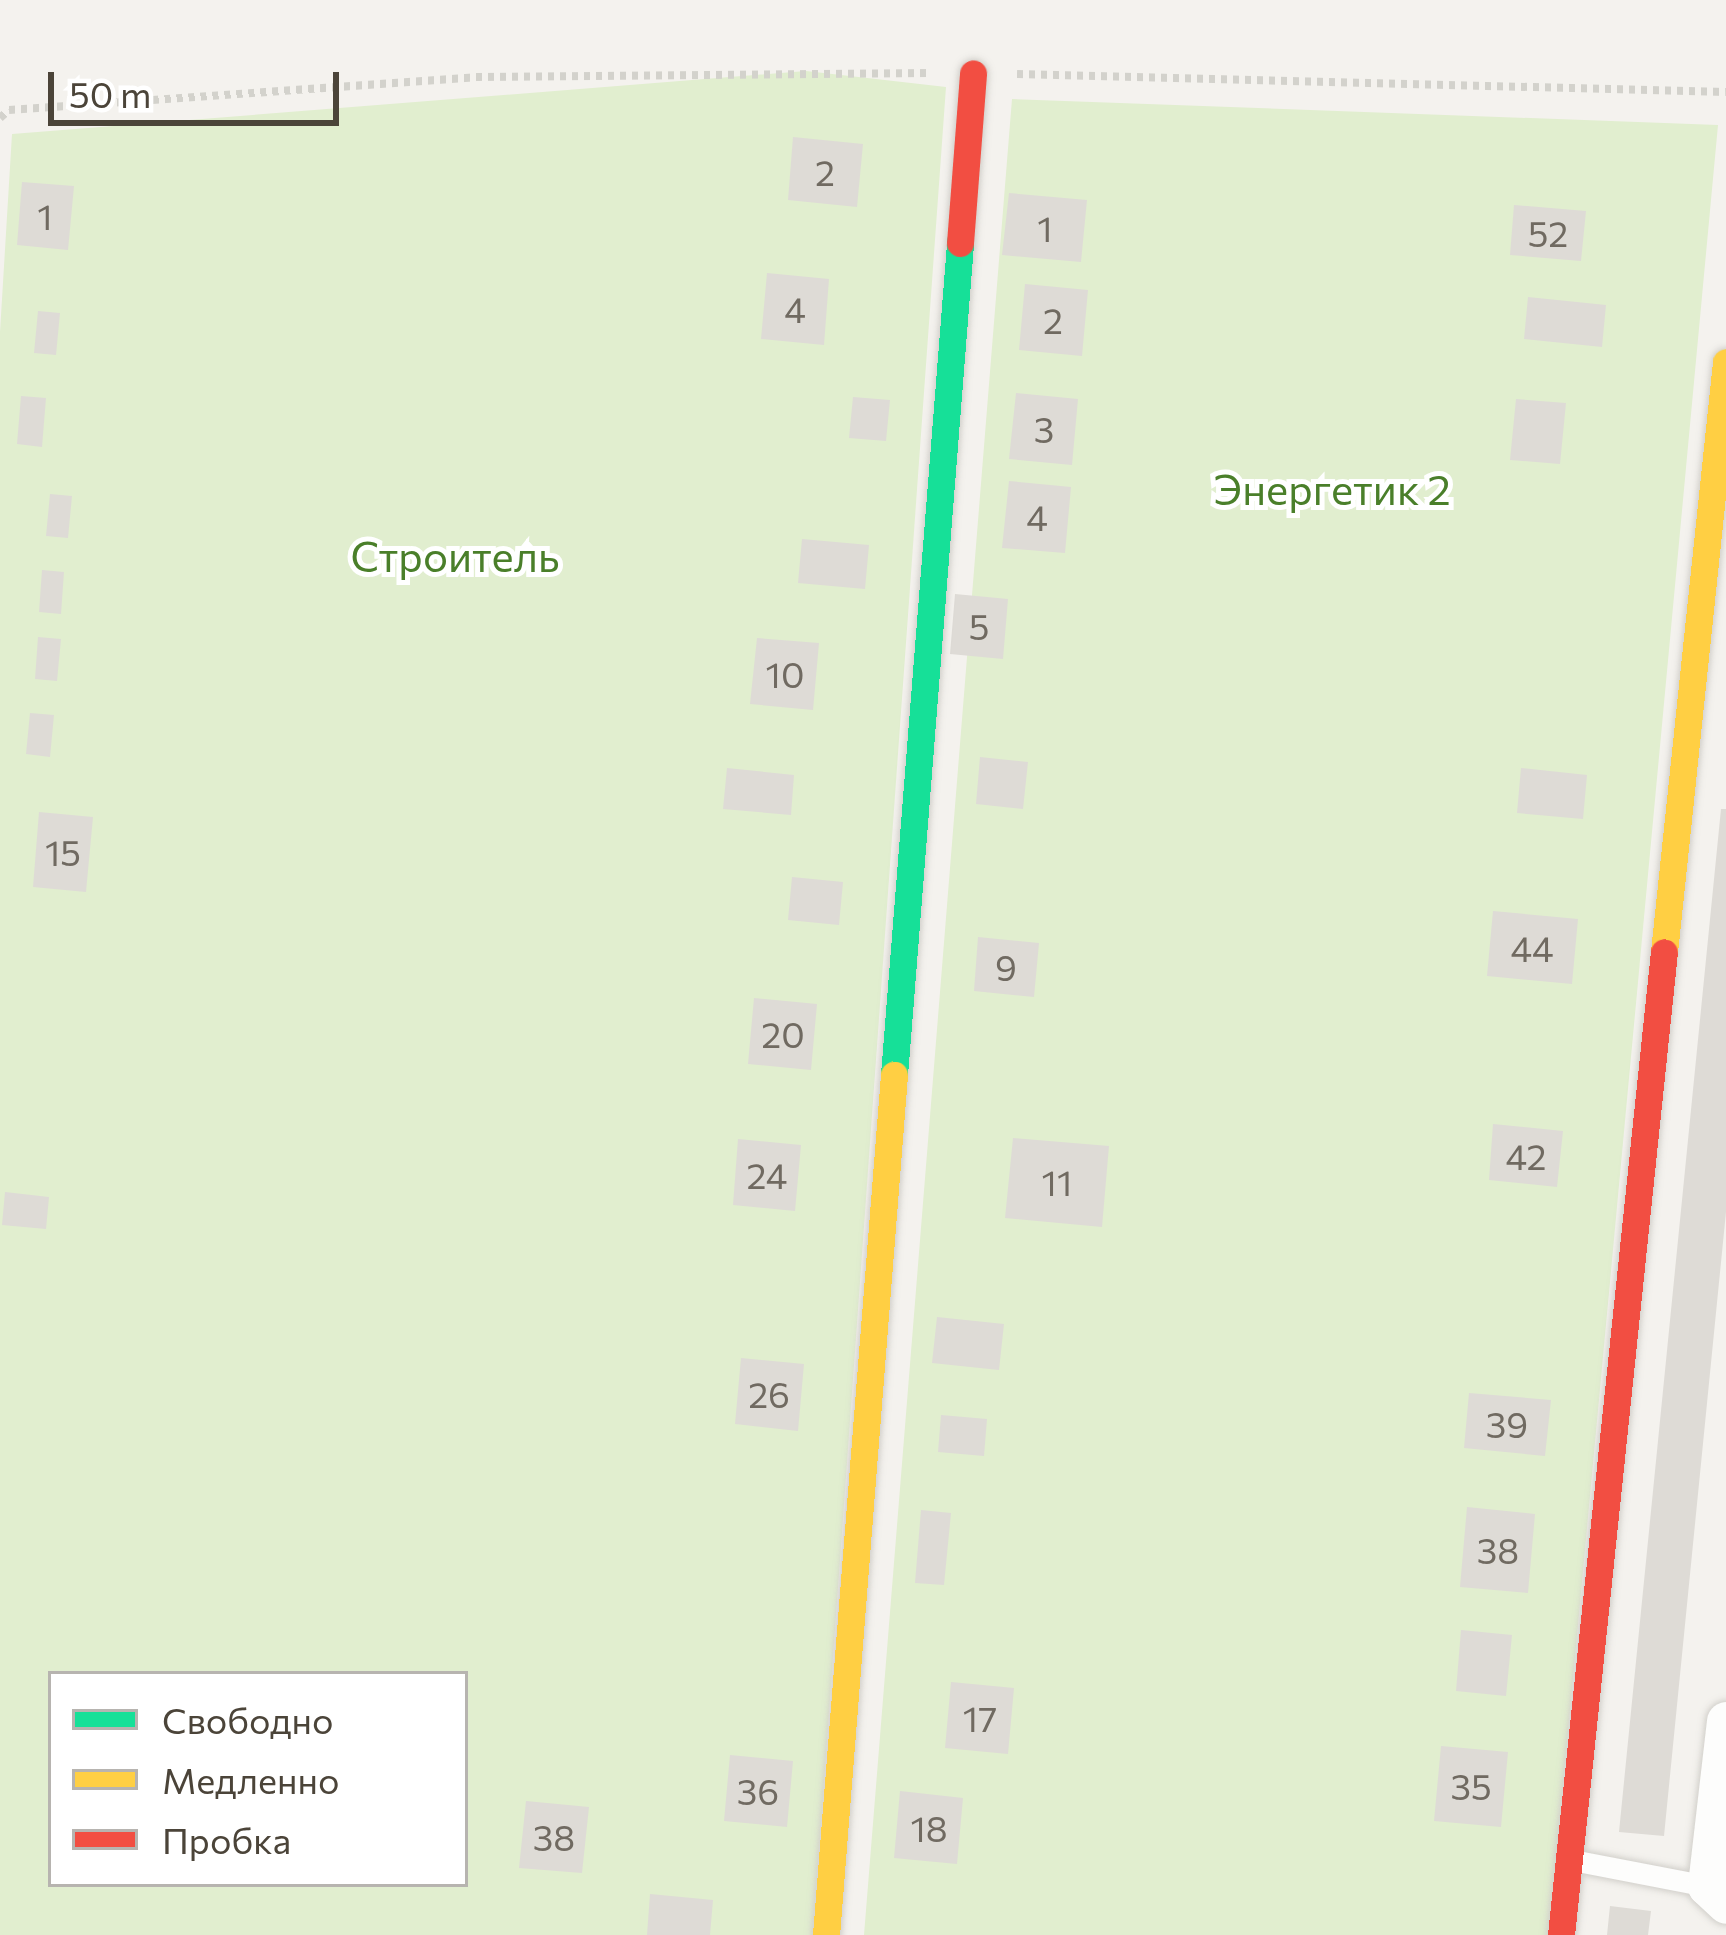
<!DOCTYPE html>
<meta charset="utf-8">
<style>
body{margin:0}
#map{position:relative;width:1726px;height:1935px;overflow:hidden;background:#f4f2ee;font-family:Commissioner,sans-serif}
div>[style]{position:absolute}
.green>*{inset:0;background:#e1eecf}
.building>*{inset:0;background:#dedbd6}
.path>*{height:8px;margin-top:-4px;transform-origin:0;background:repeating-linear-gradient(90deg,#d3d2cc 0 6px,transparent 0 12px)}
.roads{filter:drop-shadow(0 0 3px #d2d0cb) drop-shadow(0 0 3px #d2d0cb)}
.lane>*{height:21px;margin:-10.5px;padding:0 10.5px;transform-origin:10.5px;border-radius:10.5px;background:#fdfdfc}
.street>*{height:39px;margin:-19.5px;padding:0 19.5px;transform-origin:19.5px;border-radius:19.5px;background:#fdfdfc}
.fast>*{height:27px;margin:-13.5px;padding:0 13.5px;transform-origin:13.5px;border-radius:13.5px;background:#16e098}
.slow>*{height:27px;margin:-13.5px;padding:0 13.5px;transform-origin:13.5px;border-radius:13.5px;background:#ffcf43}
.jam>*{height:27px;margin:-13.5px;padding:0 13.5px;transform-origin:13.5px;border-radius:13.5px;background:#f24e42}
span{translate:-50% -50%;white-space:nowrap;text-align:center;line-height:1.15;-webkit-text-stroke:10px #fff;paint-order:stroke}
.number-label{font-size:36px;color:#706a61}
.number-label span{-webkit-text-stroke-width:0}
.park-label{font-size:42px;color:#4a7f2a}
.legend{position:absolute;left:48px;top:1671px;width:420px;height:216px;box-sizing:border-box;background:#fff;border:3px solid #b7b4b0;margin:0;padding:15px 21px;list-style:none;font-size:36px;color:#4b4439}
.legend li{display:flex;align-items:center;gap:24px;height:60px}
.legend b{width:60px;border:3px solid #b7b4b0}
.scale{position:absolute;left:48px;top:72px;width:291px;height:54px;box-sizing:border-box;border:6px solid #4b4439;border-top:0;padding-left:15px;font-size:36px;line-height:42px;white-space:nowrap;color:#4b4439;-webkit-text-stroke:9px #fff;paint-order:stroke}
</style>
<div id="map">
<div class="green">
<i style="clip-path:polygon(evenodd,806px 71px,946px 87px,813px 1935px,0 1935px,0 332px,12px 134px,806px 71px,51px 1674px,465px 1674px,465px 1884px,51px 1884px,51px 1674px)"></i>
<i style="clip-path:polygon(1012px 99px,1718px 125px,1549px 1935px,864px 1935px)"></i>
</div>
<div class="building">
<i style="clip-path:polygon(793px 137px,863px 144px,857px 207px,788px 200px)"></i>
<i style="clip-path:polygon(22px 182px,74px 186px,68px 250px,17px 245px)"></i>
<i style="clip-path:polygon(1009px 193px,1087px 200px,1081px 262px,1002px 255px)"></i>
<i style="clip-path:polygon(1514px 205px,1586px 211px,1581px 261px,1510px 255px)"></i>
<i style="clip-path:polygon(767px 273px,829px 279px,824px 345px,761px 339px)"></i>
<i style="clip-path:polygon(1025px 284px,1088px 290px,1082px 356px,1019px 350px)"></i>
<i style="clip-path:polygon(1528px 297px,1606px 305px,1602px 347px,1524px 339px)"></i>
<i style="clip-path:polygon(38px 311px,60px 313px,56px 355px,34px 353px)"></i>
<i style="clip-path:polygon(1016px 393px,1078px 399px,1072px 465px,1009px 459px)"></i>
<i style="clip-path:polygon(21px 396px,46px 398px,42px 447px,17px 444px)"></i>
<i style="clip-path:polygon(853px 397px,890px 400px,886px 441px,849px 438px)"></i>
<i style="clip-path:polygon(1516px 399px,1566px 403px,1560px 464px,1510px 460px)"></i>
<i style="clip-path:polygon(1009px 481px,1071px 487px,1065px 553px,1002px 548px)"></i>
<i style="clip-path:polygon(50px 494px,72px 496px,68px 538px,46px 536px)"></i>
<i style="clip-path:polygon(802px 539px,869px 545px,865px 589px,798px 583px)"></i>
<i style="clip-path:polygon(42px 570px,64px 572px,61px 614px,39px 612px)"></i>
<i style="clip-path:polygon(955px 594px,1008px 599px,1003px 659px,950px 654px)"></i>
<i style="clip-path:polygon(38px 637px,61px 639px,57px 681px,35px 679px)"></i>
<i style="clip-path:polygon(757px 638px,819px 643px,813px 710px,750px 704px)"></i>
<i style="clip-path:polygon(30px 713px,54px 715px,50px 757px,26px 754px)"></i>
<i style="clip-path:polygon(980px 757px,1028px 762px,1023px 809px,976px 804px)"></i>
<i style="clip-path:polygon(727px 768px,794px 775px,791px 815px,723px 809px)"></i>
<i style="clip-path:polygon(1521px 768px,1587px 775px,1583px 819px,1517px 813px)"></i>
<i style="clip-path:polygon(1721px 809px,1726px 809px,1726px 1212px,1664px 1836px,1619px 1832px)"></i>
<i style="clip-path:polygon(39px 812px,93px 817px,86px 892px,33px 887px)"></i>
<i style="clip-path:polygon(792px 877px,843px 882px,839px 925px,788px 920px)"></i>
<i style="clip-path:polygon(1493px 911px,1578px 919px,1572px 984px,1487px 976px)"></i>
<i style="clip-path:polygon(978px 937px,1039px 943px,1034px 997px,974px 991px)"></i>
<i style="clip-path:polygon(754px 998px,817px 1004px,811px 1070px,748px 1064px)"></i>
<i style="clip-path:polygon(1493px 1124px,1563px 1131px,1557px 1187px,1489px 1180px)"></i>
<i style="clip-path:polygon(1013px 1138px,1109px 1146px,1102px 1227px,1005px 1218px)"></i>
<i style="clip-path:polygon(738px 1139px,801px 1145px,795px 1211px,733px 1205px)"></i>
<i style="clip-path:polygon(5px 1192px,49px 1197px,46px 1229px,2px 1225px)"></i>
<i style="clip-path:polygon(937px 1317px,1004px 1324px,999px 1370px,932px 1363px)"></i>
<i style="clip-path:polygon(741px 1358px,804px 1364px,798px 1431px,735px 1424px)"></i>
<i style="clip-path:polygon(1469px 1393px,1551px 1400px,1545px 1456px,1464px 1448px)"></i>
<i style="clip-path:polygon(941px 1415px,987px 1419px,984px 1456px,938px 1452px)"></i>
<i style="clip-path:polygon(1467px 1507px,1535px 1514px,1528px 1593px,1460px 1587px)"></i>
<i style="clip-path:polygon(921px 1510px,951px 1513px,944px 1585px,915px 1583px)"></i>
<i style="clip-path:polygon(1461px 1630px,1512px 1635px,1506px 1696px,1456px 1691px)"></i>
<i style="clip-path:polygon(951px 1682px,1014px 1688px,1008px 1754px,945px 1748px)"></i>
<i style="clip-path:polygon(1441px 1746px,1508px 1752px,1501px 1827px,1434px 1821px)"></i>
<i style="clip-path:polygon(730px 1755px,793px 1761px,787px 1827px,724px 1821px)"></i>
<i style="clip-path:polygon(900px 1791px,963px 1798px,957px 1864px,894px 1858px)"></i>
<i style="clip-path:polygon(526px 1801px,589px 1807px,582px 1873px,519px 1868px)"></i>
<i style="clip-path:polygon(650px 1894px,713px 1900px,710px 1935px,647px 1935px)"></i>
<i style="clip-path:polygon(1610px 1906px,1651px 1911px,1648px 1935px,1607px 1935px)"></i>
</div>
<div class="path">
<i style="left:1017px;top:74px;width:709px;rotate:1.45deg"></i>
<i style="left:0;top:118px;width:12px;rotate:-42deg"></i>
<i style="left:9px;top:110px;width:468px;rotate:-4deg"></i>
<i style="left:476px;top:77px;width:454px;rotate:-0.5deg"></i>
</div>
<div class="roads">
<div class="lane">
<i style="left:1572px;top:1860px;width:137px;rotate:10.9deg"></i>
</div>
<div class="street">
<i style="left:1726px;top:1721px;width:166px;rotate:96.6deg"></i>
<i style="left:1707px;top:1886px;width:26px;rotate:43deg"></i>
</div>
<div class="fast">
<i style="left:894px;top:1075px;width:835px;rotate:-85.46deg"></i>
</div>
<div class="slow">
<i style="left:1664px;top:952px;width:593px;rotate:-84deg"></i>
<i style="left:826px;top:1935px;width:863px;rotate:-85.48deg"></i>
</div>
<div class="jam">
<i style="left:960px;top:243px;width:170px;rotate:-85.6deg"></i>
<i style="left:1561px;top:1935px;width:988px;rotate:-84.02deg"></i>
</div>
</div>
<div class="number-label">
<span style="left:825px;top:172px">2</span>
<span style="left:45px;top:216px">1</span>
<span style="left:1045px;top:228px">1</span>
<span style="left:1548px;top:233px">52</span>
<span style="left:795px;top:309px">4</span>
<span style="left:1053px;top:320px">2</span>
<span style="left:1044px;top:429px">3</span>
<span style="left:1037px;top:517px">4</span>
<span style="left:979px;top:626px">5</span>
<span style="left:785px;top:674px">10</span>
<span style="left:63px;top:852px">15</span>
<span style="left:1532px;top:948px">44</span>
<span style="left:1006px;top:967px">9</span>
<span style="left:783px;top:1034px">20</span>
<span style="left:1526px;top:1156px">42</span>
<span style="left:767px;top:1175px">24</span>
<span style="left:1057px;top:1182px">11</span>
<span style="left:769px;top:1394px">26</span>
<span style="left:1507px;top:1424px">39</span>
<span style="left:1498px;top:1550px">38</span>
<span style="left:980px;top:1718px">17</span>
<span style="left:1471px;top:1786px">35</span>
<span style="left:758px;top:1791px">36</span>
<span style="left:929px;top:1828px">18</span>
<span style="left:554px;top:1837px">38</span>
</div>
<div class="park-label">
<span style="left:1332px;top:488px">Энергетик 2</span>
<span style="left:455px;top:555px">Строитель</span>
</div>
<ul class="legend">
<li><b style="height:15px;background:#16e098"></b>Свободно</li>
<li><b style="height:15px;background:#ffcf43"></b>Медленно</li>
<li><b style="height:15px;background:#f24e42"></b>Пробка</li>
</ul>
<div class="scale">50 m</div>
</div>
